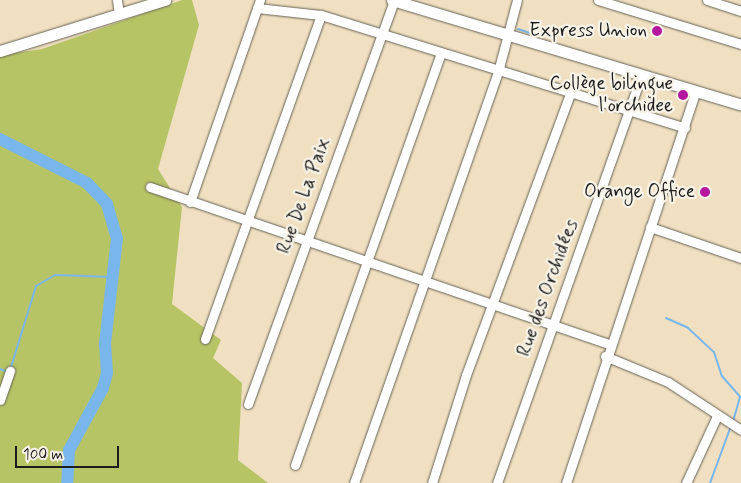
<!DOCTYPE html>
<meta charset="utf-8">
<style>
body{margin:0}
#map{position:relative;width:741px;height:483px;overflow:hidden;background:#f0e0c1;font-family:Mynerve,sans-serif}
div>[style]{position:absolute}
.green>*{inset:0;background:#b6c466}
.stream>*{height:2px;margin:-1px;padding:0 1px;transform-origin:1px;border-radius:1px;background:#79b6eb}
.river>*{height:12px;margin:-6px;padding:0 6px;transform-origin:6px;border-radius:6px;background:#79b6eb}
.roads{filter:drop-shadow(0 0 1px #666156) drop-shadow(0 0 1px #666156)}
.street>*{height:9px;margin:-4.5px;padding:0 4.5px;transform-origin:4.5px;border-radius:4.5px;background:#fff}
.secondary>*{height:11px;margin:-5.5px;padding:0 5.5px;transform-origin:5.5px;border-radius:5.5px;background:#fff}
.dots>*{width:14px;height:14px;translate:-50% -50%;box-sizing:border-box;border:2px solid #f7f3e8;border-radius:50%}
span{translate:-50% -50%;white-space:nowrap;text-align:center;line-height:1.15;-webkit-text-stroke:4.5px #f7f3e8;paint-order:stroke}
.poi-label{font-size:19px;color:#1c1c1c}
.right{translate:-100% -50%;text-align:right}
.street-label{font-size:19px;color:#1c1c1c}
.scale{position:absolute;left:15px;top:446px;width:104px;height:22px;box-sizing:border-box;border:2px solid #1c1c1c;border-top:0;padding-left:6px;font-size:15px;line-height:18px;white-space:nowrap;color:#1c1c1c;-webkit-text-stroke:4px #f7f3e8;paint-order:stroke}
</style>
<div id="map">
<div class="green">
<i style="clip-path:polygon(182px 0,192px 0,199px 25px,158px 169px,182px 207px,172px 304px,221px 340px,213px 358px,242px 383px,238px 460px,268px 483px,0 483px,0 55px,42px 49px)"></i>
</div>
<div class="stream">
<i style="left:518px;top:29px;width:20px;rotate:18deg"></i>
<i style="left:666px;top:318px;width:24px;rotate:24deg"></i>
<i style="left:688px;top:328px;width:35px;rotate:43deg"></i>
<i style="left:714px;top:352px;width:25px;rotate:72deg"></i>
<i style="left:722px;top:376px;width:28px;rotate:49deg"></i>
<i style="left:740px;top:397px;width:26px;rotate:106deg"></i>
<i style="left:11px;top:367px;width:85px;rotate:-72.8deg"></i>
<i style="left:36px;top:286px;width:22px;rotate:-30deg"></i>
<i style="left:55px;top:275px;width:58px;rotate:2deg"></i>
<i style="left:0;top:369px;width:8px;rotate:23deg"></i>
<i style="left:710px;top:483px;width:61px;rotate:-69.8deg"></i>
</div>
<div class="river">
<i style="left:0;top:139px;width:97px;rotate:26.8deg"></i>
<i style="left:87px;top:183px;width:29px;rotate:46deg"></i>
<i style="left:107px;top:204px;width:35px;rotate:74deg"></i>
<i style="left:117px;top:238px;width:107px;rotate:96.5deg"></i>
<i style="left:105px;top:344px;width:29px;rotate:86deg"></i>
<i style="left:107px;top:373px;width:16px;rotate:105deg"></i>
<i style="left:103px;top:388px;width:71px;rotate:118.7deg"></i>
<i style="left:69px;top:450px;width:33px;rotate:93deg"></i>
</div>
<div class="roads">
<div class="street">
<i style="left:117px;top:0;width:14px;rotate:82deg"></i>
<i style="left:598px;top:0;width:150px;rotate:17.1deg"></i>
<i style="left:707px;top:0;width:36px;rotate:18deg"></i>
<i style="left:257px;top:8px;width:64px;rotate:6.2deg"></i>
<i style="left:150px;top:187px;width:485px;rotate:18.9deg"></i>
<i style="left:190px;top:202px;width:214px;rotate:-70.9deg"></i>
<i style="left:650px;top:227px;width:96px;rotate:18.8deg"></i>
<i style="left:205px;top:339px;width:344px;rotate:-70.3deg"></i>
<i style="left:321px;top:15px;width:381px;rotate:17.2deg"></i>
<i style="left:605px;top:356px;width:68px;rotate:22.4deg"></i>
<i style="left:668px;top:382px;width:87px;rotate:33.3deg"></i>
<i style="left:0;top:400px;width:31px;rotate:-71deg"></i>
<i style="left:248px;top:404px;width:429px;rotate:-70.1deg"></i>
<i style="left:295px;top:465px;width:435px;rotate:-70.5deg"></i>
<i style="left:354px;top:483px;width:440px;rotate:-70.7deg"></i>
<i style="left:499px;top:68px;width:70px;rotate:-75.2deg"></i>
<i style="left:432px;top:483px;width:113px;rotate:-72.5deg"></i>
<i style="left:466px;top:375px;width:300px;rotate:-69.7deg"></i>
<i style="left:497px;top:483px;width:432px;rotate:-70.5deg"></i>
<i style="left:566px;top:483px;width:411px;rotate:-71.7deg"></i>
<i style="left:686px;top:483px;width:74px;rotate:-65.2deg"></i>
</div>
<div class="secondary">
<i style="left:392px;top:0;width:364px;rotate:16.7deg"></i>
<i style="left:0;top:51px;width:173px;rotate:-17.2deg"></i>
</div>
</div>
<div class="dots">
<i style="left:657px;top:31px;background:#b5179e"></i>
<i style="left:683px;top:95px;background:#b5179e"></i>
<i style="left:705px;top:192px;background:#b5179e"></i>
</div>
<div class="poi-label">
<span class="right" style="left:647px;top:31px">Express Union</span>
<span class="right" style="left:673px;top:95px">Collège bilingue<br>l'orchidee</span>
<span class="right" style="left:695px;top:192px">Orange Office</span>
</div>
<div class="street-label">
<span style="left:304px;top:196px;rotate:-70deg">Rue De La Paix</span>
<span style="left:548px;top:288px;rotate:-70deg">Rue des Orchidées</span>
</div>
<div class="scale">100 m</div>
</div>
